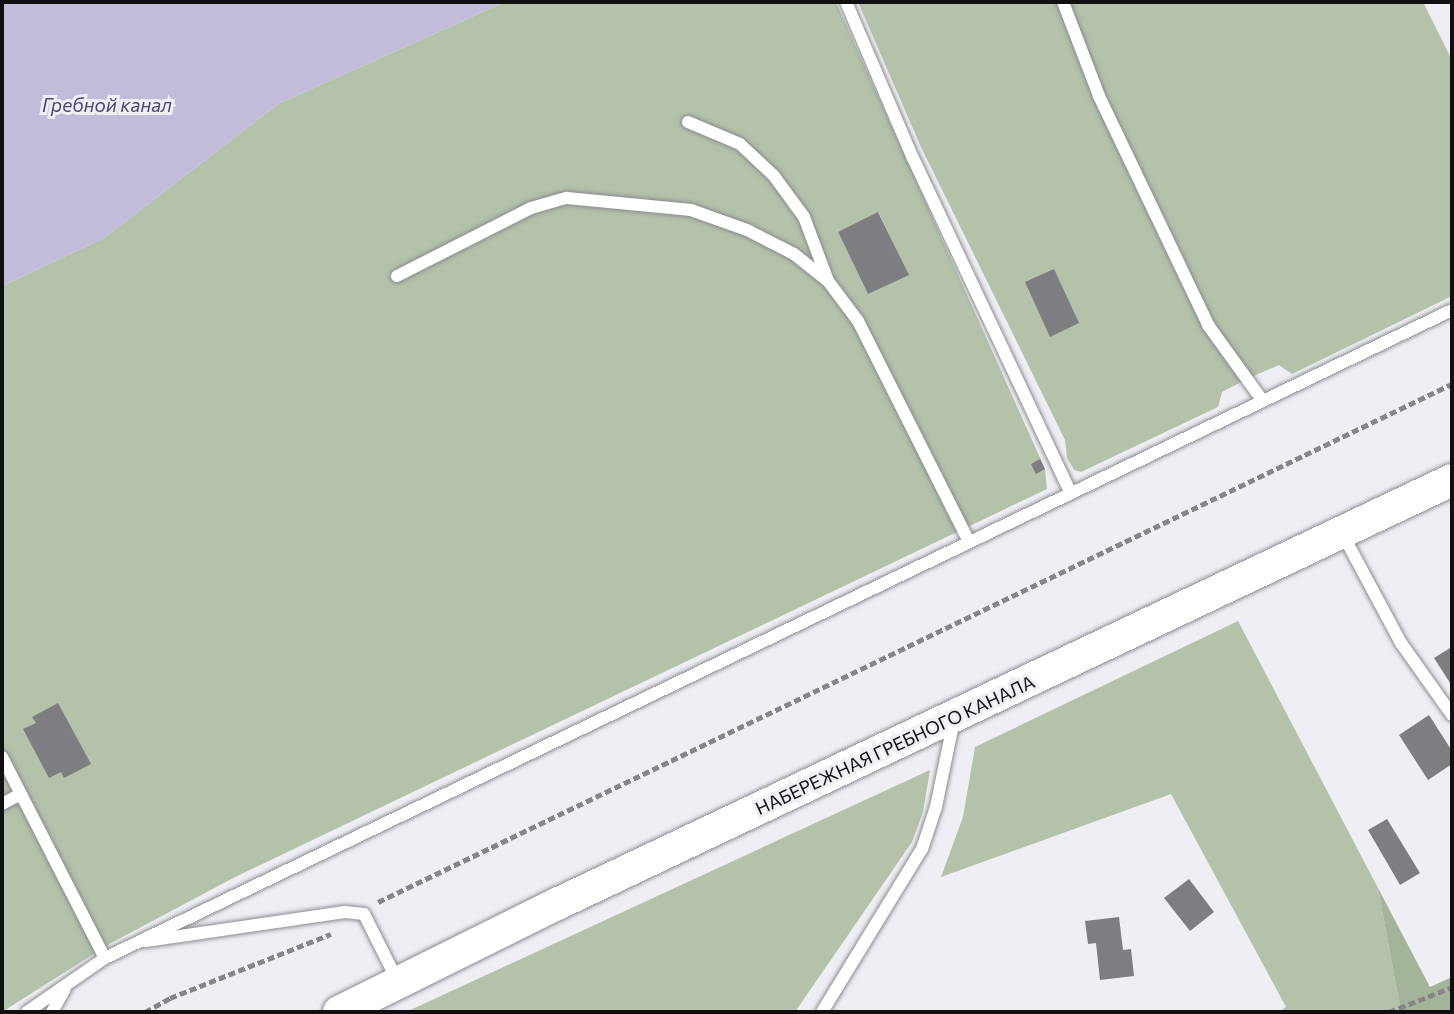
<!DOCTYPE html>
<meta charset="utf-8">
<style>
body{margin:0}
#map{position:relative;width:1454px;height:1014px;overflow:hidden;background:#efeef4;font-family:Commissioner,sans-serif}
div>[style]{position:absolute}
.green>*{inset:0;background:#b3c2a9}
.forest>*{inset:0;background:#a4b499}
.water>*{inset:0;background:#c2bcda}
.building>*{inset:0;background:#7e7d82}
.path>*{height:4.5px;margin-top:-2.25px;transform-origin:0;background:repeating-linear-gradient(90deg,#868589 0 7px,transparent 0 10.5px)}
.roads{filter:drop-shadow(0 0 2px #8c8b91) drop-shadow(0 0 2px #8c8b91)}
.service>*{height:12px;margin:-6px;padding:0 6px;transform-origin:6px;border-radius:6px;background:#fff}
.tertiary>*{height:32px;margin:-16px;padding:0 16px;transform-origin:16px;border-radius:16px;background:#fff}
span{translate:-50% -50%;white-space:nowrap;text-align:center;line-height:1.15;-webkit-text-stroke:6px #efeef4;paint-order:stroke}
.street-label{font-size:18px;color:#100f11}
.water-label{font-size:19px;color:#514773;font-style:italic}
.frame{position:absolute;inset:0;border:4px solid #100f11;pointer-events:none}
</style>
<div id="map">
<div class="green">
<i style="clip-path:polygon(evenodd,505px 2px,836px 2px,1045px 469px,1047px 489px,237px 876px,111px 943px,2px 1012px,2px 286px,104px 238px,278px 104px,505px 2px,879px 213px,908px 274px,868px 294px,838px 232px,879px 213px)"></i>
<i style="clip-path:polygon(858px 2px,1423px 2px,1452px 60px,1452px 296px,1292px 374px,1279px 365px,1247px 379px,1222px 392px,1218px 407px,1081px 472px,1074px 470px,1067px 458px,1065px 440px,921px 147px)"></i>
<i style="clip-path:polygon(1238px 621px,1378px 888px,1401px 1012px,1279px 1012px,1286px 1007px,1171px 794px,941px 877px,963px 817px,975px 747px)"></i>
<i style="clip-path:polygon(930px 770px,923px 812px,912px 842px,795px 1012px,406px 1012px)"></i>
</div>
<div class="forest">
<i style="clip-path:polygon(1378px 888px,1430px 987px,1452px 977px,1452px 1012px,1401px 1012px)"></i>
</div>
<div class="water">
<i style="clip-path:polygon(2px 2px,505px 2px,278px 104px,104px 238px,2px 286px)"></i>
</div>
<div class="building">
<i style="clip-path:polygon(878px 212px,909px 275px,868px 294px,838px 232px)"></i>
<i style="clip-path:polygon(1054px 269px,1079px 323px,1050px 337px,1025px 282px)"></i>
<i style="clip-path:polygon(1040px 459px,1045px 469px,1036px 474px,1031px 464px)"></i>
<i style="clip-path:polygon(1450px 648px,1452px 651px,1452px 686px,1434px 658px)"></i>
<i style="clip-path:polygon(58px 703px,91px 764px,64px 778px,61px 772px,49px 778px,23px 729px,36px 723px,32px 717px)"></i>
<i style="clip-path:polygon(1429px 715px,1452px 751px,1452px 764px,1428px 780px,1399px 735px)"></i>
<i style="clip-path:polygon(1387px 819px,1420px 873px,1400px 885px,1368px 830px)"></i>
<i style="clip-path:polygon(1189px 879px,1214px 912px,1190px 931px,1164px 898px)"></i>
<i style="clip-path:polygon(1119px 917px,1123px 950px,1131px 949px,1134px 976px,1100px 980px,1096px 943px,1088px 944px,1085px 921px)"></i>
</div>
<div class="path">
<i style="left:378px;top:902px;width:1192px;rotate:-25.75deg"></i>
<i style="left:145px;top:1012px;width:29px;rotate:-29deg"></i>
<i style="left:170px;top:998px;width:173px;rotate:-21.7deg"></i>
<i style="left:1389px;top:1012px;width:68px;rotate:-21.6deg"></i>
</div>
<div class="roads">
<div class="service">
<i style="left:846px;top:2px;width:170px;rotate:66.8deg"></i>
<i style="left:913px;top:158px;width:368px;rotate:64.8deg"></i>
<i style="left:1063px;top:2px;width:101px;rotate:69deg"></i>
<i style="left:1099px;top:96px;width:254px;rotate:64.5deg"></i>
<i style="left:1208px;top:325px;width:92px;rotate:54.2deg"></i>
<i style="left:688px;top:122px;width:56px;rotate:22.9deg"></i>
<i style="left:740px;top:144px;width:47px;rotate:43.3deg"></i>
<i style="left:774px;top:176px;width:51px;rotate:53.8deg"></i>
<i style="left:804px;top:217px;width:68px;rotate:69.4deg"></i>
<i style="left:397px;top:276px;width:150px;rotate:-26.9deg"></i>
<i style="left:531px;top:208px;width:37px;rotate:-16deg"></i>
<i style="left:567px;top:198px;width:125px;rotate:5.5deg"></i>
<i style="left:691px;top:210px;width:59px;rotate:19.7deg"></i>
<i style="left:747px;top:230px;width:53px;rotate:27.1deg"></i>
<i style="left:794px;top:254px;width:43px;rotate:38.5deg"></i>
<i style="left:828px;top:281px;width:50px;rotate:53.1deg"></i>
<i style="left:858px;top:321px;width:247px;rotate:63.3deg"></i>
<i style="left:1342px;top:533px;width:125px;rotate:61.8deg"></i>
<i style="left:1401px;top:643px;width:88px;rotate:54.7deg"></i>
<i style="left:2px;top:757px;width:226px;rotate:62.9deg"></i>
<i style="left:2px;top:804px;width:21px;rotate:-28deg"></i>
<i style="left:146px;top:941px;width:201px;rotate:-8.3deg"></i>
<i style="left:345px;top:912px;width:19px;rotate:6deg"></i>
<i style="left:364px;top:914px;width:76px;rotate:63.4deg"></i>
<i style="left:27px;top:1012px;width:95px;rotate:-34.7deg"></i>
<i style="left:105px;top:958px;width:1495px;rotate:-25.69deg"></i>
<i style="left:52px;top:1012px;width:26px;rotate:-61deg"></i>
<i style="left:822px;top:1012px;width:191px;rotate:-58.5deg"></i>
<i style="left:922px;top:849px;width:44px;rotate:-71.6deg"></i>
<i style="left:936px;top:807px;width:90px;rotate:-78.4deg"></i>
</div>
<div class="tertiary">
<i style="left:339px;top:1012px;width:243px;rotate:-26.4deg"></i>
<i style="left:557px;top:904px;width:990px;rotate:-25.35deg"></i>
</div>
</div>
<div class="street-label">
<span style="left:895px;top:745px;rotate:-25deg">НАБЕРЕЖНАЯ ГРЕБНОГО КАНАЛА</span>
</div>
<div class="water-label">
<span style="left:107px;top:105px">Гребной канал</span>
</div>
<div class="frame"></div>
</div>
